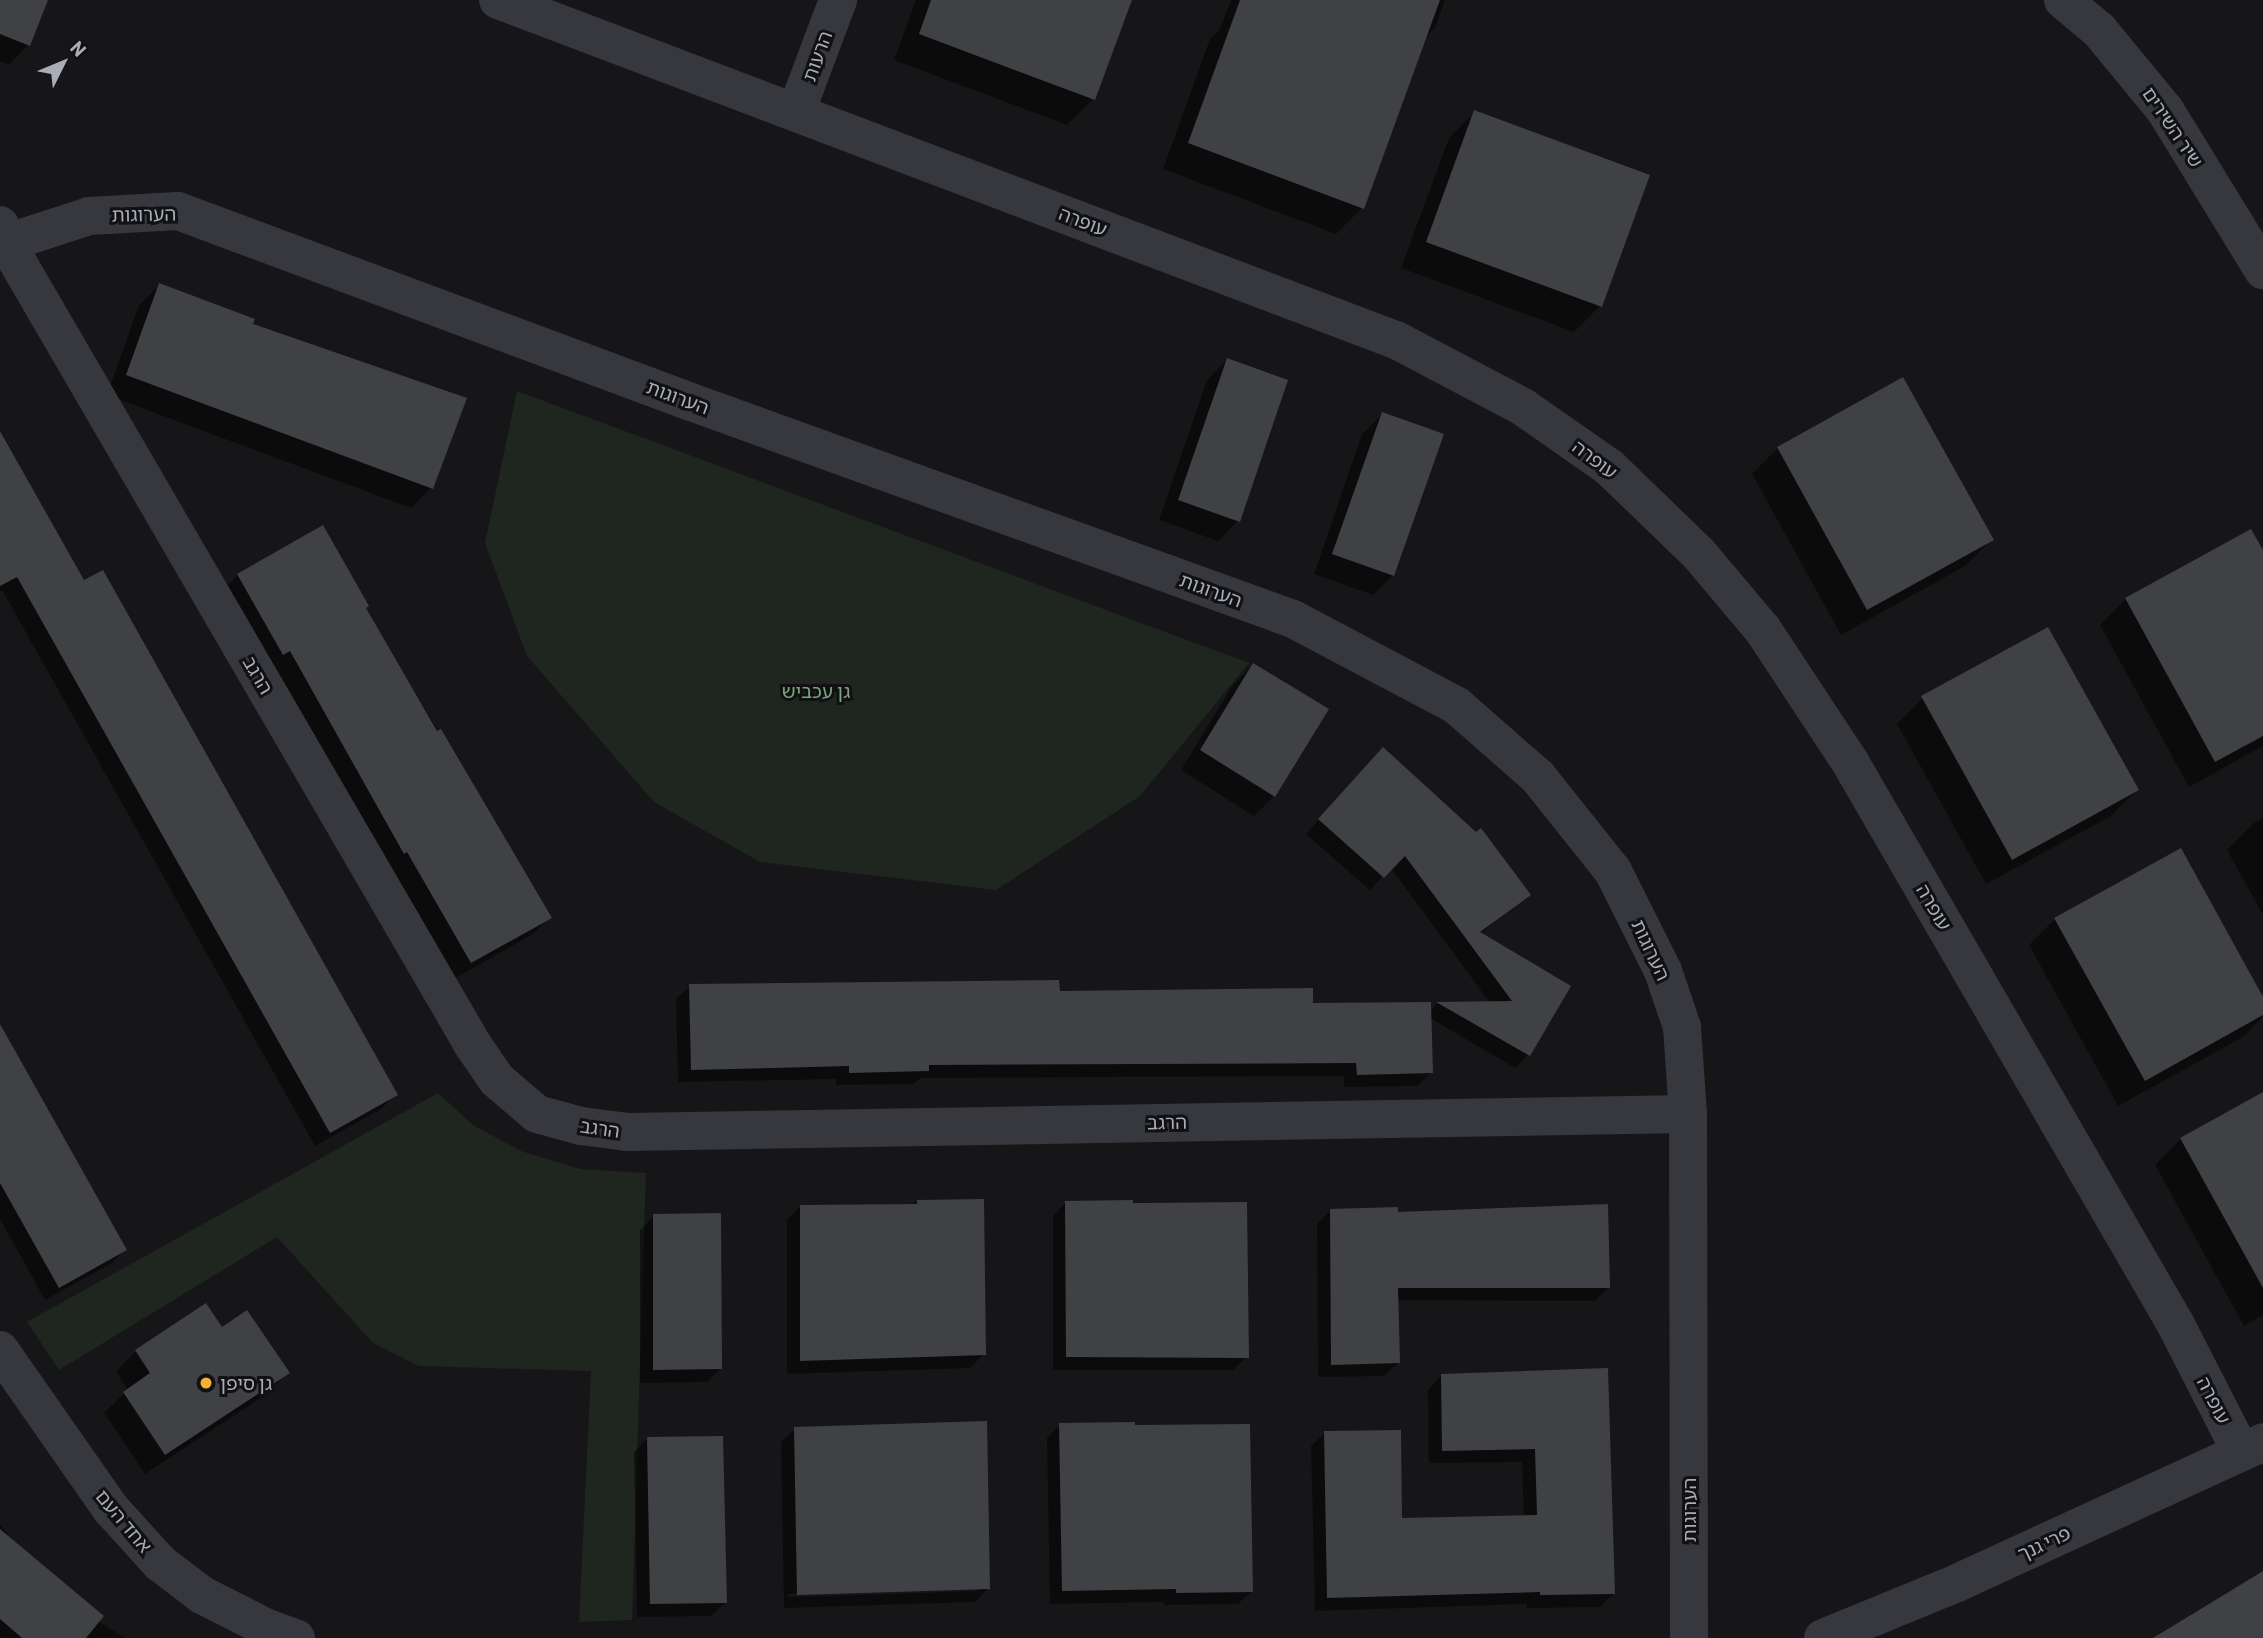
<!DOCTYPE html>
<meta charset="utf-8">
<style>
body{margin:0}
#map{position:relative;width:2263px;height:1638px;overflow:hidden;background:#161618;font-family:Barlow,"Noto Sans Hebrew",sans-serif}
div>[style]{position:absolute}
.green>*{inset:0;background:#1e261f}
.shadow>*{inset:0;background:#0007}
.building>*{inset:0;background:#404145}
.minor>*{height:38px;margin:-19px;padding:0 19px;transform-origin:19px;border-radius:19px;background:#37383d}
.dots>*{width:19px;height:19px;translate:-50% -50%;box-sizing:border-box;border:4px solid #111113;border-radius:50%}
span{translate:-50% -50%;white-space:nowrap;text-align:center;line-height:1.15;-webkit-text-stroke:6px #111113;paint-order:stroke}
.street-label{font-size:19px;color:#a8adb8}
.park-label{font-size:19px;color:#7fa381}
.poi-label{font-size:19px;color:#a8adb8}
.left{translate:0 -50%;text-align:left}
.north{position:absolute;left:28px;top:28px;width:70px;height:70px;-webkit-text-stroke:5px #111113;paint-order:stroke;rotate:47deg;font-size:19px;font-weight:700;line-height:28px;text-align:center;color:#a8adb8}
.north::after{content:'';display:block;margin:auto;width:24px;height:32px;background:#a8adb8;clip-path:polygon(50% 0,100% 100%,50% 72%,0 100%)}
</style>
<div id="map">
<div class="green">
<i style="clip-path:polygon(517px 391px,1249px 663px,1140px 796px,996px 890px,760px 862px,654px 802px,527px 656px,485px 543px)"></i>
<i style="clip-path:polygon(438px 1093px,473px 1125px,521px 1151px,580px 1169px,646px 1173px,632px 1620px,579px 1622px,591px 1371px,419px 1366px,373px 1343px,277px 1237px,59px 1370px,27px 1322px)"></i>
</div>
<div class="shadow">
<i style="clip-path:polygon(0 0,46px 0,28px 45px,9px 65px,0 61px)"></i>
<i style="clip-path:polygon(916px 0,1130px 0,1093px 99px,1067px 125px,894px 60px)"></i>
<i style="clip-path:polygon(1231px 0,1445px 0,1435px 28px,1424px 39px,1362px 208px,1336px 234px,1163px 169px,1210px 39px,1219px 31px)"></i>
<i style="clip-path:polygon(1475px 112px,1648px 176px,1600px 306px,1574px 332px,1401px 268px,1449px 138px)"></i>
<i style="clip-path:polygon(159px 285px,251px 325px,464px 399px,431px 488px,411px 508px,107px 395px,139px 305px)"></i>
<i style="clip-path:polygon(1227px 360px,1238px 521px,1218px 541px,1159px 520px,1207px 380px)"></i>
<i style="clip-path:polygon(1382px 414px,1393px 575px,1373px 595px,1314px 574px,1362px 434px)"></i>
<i style="clip-path:polygon(0 430px,84px 583px,396px 1094px,381px 1109px,315px 1146px,2px 590px,0 591px)"></i>
<i style="clip-path:polygon(1778px 448px,1991px 540px,1965px 566px,1841px 635px,1752px 474px)"></i>
<i style="clip-path:polygon(2263px 554px,2263px 746px,2189px 787px,2100px 625px,2126px 599px)"></i>
<i style="clip-path:polygon(238px 575px,364px 608px,550px 917px,533px 934px,454px 979px,221px 592px)"></i>
<i style="clip-path:polygon(1253px 665px,1274px 796px,1254px 816px,1181px 770px,1233px 685px)"></i>
<i style="clip-path:polygon(1923px 698px,2137px 790px,2111px 816px,1986px 884px,1897px 724px)"></i>
<i style="clip-path:polygon(1370px 762px,1528px 895px,1480px 934px,1568px 986px,1528px 1055px,1515px 1068px,1430px 1018px,1431px 1072px,1418px 1086px,1344px 1087px,1344px 1076px,920px 1078px,914px 1084px,836px 1085px,836px 1079px,678px 1082px,676px 999px,690px 986px,1058px 992px,1430px 1011px,1437px 1003px,1490px 1003px,1391px 868px,1370px 890px,1306px 834px)"></i>
<i style="clip-path:polygon(2263px 818px,2263px 915px,2227px 850px,2253px 824px)"></i>
<i style="clip-path:polygon(2055px 919px,2263px 1000px,2263px 1016px,2243px 1037px,2118px 1106px,2029px 945px)"></i>
<i style="clip-path:polygon(0 1027px,125px 1249px,112px 1263px,45px 1300px,0 1219px)"></i>
<i style="clip-path:polygon(2263px 1094px,2263px 1315px,2244px 1326px,2155px 1165px,2181px 1139px)"></i>
<i style="clip-path:polygon(917px 1201px,984px 1354px,970px 1368px,787px 1374px,787px 1220px,800px 1206px,913px 1205px)"></i>
<i style="clip-path:polygon(1066px 1202px,1245px 1203px,1247px 1357px,1233px 1370px,1053px 1370px,1053px 1216px)"></i>
<i style="clip-path:polygon(1331px 1210px,1396px 1214px,1608px 1288px,1595px 1301px,1396px 1300px,1398px 1363px,1384px 1376px,1318px 1377px,1317px 1224px)"></i>
<i style="clip-path:polygon(654px 1216px,720px 1369px,707px 1382px,640px 1383px,640px 1230px)"></i>
<i style="clip-path:polygon(222px 1329px,287px 1373px,268px 1393px,145px 1474px,104px 1413px,128px 1390px,116px 1371px,136px 1351px)"></i>
<i style="clip-path:polygon(1606px 1369px,1613px 1594px,1600px 1607px,1527px 1608px,1527px 1604px,1315px 1611px,1311px 1446px,1325px 1433px,1400px 1520px,1524px 1517px,1522px 1462px,1429px 1463px,1428px 1390px,1441px 1376px)"></i>
<i style="clip-path:polygon(1060px 1425px,1252px 1591px,1238px 1604px,1164px 1605px,1164px 1602px,1050px 1604px,1047px 1438px)"></i>
<i style="clip-path:polygon(evenodd,795px 1429px,989px 1588px,975px 1602px,784px 1608px,781px 1442px,795px 1429px,977px 1588px,977px 1591px,788px 1597px,788px 1594px,977px 1588px)"></i>
<i style="clip-path:polygon(648px 1438px,725px 1603px,711px 1616px,637px 1617px,634px 1452px)"></i>
<i style="clip-path:polygon(0 1524px,15px 1544px,98px 1621px,125px 1638px,0 1638px)"></i>
</div>
<div class="building">
<i style="clip-path:polygon(0 0,48px 0,30px 46px,0 34px)"></i>
<i style="clip-path:polygon(931px 0,1132px 0,1095px 100px,919px 34px)"></i>
<i style="clip-path:polygon(1240px 0,1440px 0,1364px 209px,1188px 143px)"></i>
<i style="clip-path:polygon(1474px 110px,1650px 175px,1602px 307px,1426px 242px)"></i>
<i style="clip-path:polygon(159px 283px,255px 319px,253px 324px,467px 398px,433px 489px,126px 375px)"></i>
<i style="clip-path:polygon(1227px 358px,1288px 380px,1240px 522px,1178px 500px)"></i>
<i style="clip-path:polygon(1903px 377px,1994px 540px,1867px 610px,1777px 447px)"></i>
<i style="clip-path:polygon(1382px 412px,1444px 434px,1394px 576px,1332px 554px)"></i>
<i style="clip-path:polygon(0 431px,84px 580px,103px 570px,398px 1095px,330px 1133px,17px 577px,0 586px)"></i>
<i style="clip-path:polygon(323px 525px,369px 606px,366px 608px,437px 731px,441px 729px,552px 918px,471px 963px,407px 852px,404px 854px,290px 651px,283px 655px,237px 574px)"></i>
<i style="clip-path:polygon(2251px 529px,2263px 550px,2263px 736px,2215px 762px,2125px 598px)"></i>
<i style="clip-path:polygon(2048px 627px,2139px 790px,2012px 860px,1921px 696px)"></i>
<i style="clip-path:polygon(1253px 663px,1329px 709px,1275px 797px,1200px 750px)"></i>
<i style="clip-path:polygon(1383px 747px,1476px 832px,1481px 828px,1531px 895px,1480px 932px,1571px 986px,1530px 1056px,1436px 1002px,1512px 1001px,1405px 856px,1384px 878px,1318px 819px)"></i>
<i style="clip-path:polygon(2181px 848px,2263px 997px,2263px 1015px,2145px 1081px,2054px 918px)"></i>
<i style="clip-path:polygon(1059px 980px,1060px 991px,1313px 988px,1313px 1003px,1431px 1002px,1433px 1073px,1357px 1075px,1356px 1063px,929px 1065px,929px 1071px,849px 1073px,849px 1066px,691px 1070px,689px 984px)"></i>
<i style="clip-path:polygon(0 1024px,127px 1250px,59px 1288px,0 1183px)"></i>
<i style="clip-path:polygon(2263px 1092px,2263px 1288px,2180px 1138px)"></i>
<i style="clip-path:polygon(984px 1199px,986px 1355px,800px 1361px,800px 1205px,917px 1204px,917px 1200px)"></i>
<i style="clip-path:polygon(1133px 1200px,1133px 1203px,1247px 1202px,1249px 1358px,1066px 1357px,1065px 1201px)"></i>
<i style="clip-path:polygon(1608px 1204px,1610px 1288px,1398px 1288px,1400px 1363px,1331px 1365px,1330px 1209px,1398px 1207px,1398px 1212px)"></i>
<i style="clip-path:polygon(721px 1213px,722px 1369px,653px 1370px,653px 1214px)"></i>
<i style="clip-path:polygon(206px 1303px,222px 1327px,247px 1310px,290px 1373px,165px 1455px,123px 1392px,150px 1373px,135px 1350px)"></i>
<i style="clip-path:polygon(1608px 1368px,1615px 1594px,1540px 1595px,1540px 1592px,1327px 1598px,1324px 1431px,1401px 1430px,1402px 1518px,1537px 1515px,1535px 1449px,1442px 1451px,1441px 1374px)"></i>
<i style="clip-path:polygon(987px 1421px,990px 1589px,797px 1595px,794px 1427px)"></i>
<i style="clip-path:polygon(1135px 1422px,1135px 1425px,1250px 1424px,1253px 1592px,1176px 1593px,1176px 1589px,1062px 1591px,1059px 1423px)"></i>
<i style="clip-path:polygon(723px 1436px,727px 1603px,650px 1604px,647px 1437px)"></i>
<i style="clip-path:polygon(0 1529px,104px 1616px,86px 1638px,22px 1638px,0 1619px)"></i>
<i style="clip-path:polygon(2263px 1571px,2263px 1638px,2153px 1638px,2227px 1593px)"></i>
</div>
<div class="minor">
<i style="left:498px;top:0;width:962px;rotate:20.75deg"></i>
<i style="left:1398px;top:341px;width:141px;rotate:27.8deg"></i>
<i style="left:1523px;top:407px;width:105px;rotate:34.9deg"></i>
<i style="left:1609px;top:467px;width:125px;rotate:44deg"></i>
<i style="left:1699px;top:554px;width:99px;rotate:49.9deg"></i>
<i style="left:1763px;top:630px;width:158px;rotate:56.6deg"></i>
<i style="left:1850px;top:762px;width:648px;rotate:59.92deg"></i>
<i style="left:2175px;top:1323px;width:145px;rotate:62.9deg"></i>
<i style="left:2063px;top:0;width:47px;rotate:39.8deg"></i>
<i style="left:2099px;top:30px;width:104px;rotate:50.5deg"></i>
<i style="left:2165px;top:110px;width:188px;rotate:58.5deg"></i>
<i style="left:796px;top:112px;width:120px;rotate:-69.4deg"></i>
<i style="left:0;top:225px;width:18px;rotate:71deg"></i>
<i style="left:6px;top:242px;width:929px;rotate:59.82deg"></i>
<i style="left:473px;top:1045px;width:42px;rotate:55.6deg"></i>
<i style="left:497px;top:1080px;width:52px;rotate:40.4deg"></i>
<i style="left:537px;top:1114px;width:46px;rotate:15.3deg"></i>
<i style="left:581px;top:1126px;width:46px;rotate:7.4deg"></i>
<i style="left:627px;top:1132px;width:1061px;rotate:-0.97deg"></i>
<i style="left:0;top:245px;width:94px;rotate:-18deg"></i>
<i style="left:89px;top:216px;width:89px;rotate:-3.2deg"></i>
<i style="left:178px;top:211px;width:547px;rotate:20.42deg"></i>
<i style="left:691px;top:402px;width:640px;rotate:19.82deg"></i>
<i style="left:1293px;top:619px;width:186px;rotate:27.9deg"></i>
<i style="left:1457px;top:706px;width:108px;rotate:41.2deg"></i>
<i style="left:1538px;top:777px;width:120px;rotate:51.4deg"></i>
<i style="left:1613px;top:871px;width:112px;rotate:63.4deg"></i>
<i style="left:1663px;top:971px;width:59px;rotate:71.3deg"></i>
<i style="left:1682px;top:1027px;width:87px;rotate:86.1deg"></i>
<i style="left:1688px;top:1114px;width:524px;rotate:89.89deg"></i>
<i style="left:0;top:1350px;width:194px;rotate:55.1deg"></i>
<i style="left:111px;top:1509px;width:73px;rotate:47.8deg"></i>
<i style="left:160px;top:1563px;width:53px;rotate:37.3deg"></i>
<i style="left:202px;top:1595px;width:71px;rotate:26.9deg"></i>
<i style="left:265px;top:1627px;width:33px;rotate:20deg"></i>
<i style="left:1823px;top:1638px;width:145px;rotate:-22.3deg"></i>
<i style="left:1957px;top:1583px;width:337px;rotate:-24.7deg"></i>
</div>
<div class="dots">
<i style="left:206px;top:1383px;background:#f2b134"></i>
</div>
<div class="street-label">
<span style="left:817px;top:56px;rotate:-70deg">הרעות</span>
<span style="left:2173px;top:127px;rotate:56deg">שיר השירים</span>
<span style="left:144px;top:214px;rotate:-1deg">הערוגות</span>
<span style="left:1083px;top:221px;rotate:21deg">עופרה</span>
<span style="left:678px;top:397px;rotate:20deg">הערוגות</span>
<span style="left:1595px;top:459px;rotate:37deg">עופרה</span>
<span style="left:1211px;top:590px;rotate:20deg">הערוגות</span>
<span style="left:258px;top:675px;rotate:60deg">הרגב</span>
<span style="left:1934px;top:907px;rotate:60deg">עופרה</span>
<span style="left:1651px;top:950px;rotate:65deg">הערוגות</span>
<span style="left:1167px;top:1122px;rotate:-1deg">הרגב</span>
<span style="left:600px;top:1128px;rotate:8deg">הרגב</span>
<span style="left:2214px;top:1400px;rotate:63deg">עופרה</span>
<span style="left:1689px;top:1510px;rotate:-90deg">הערוגות</span>
<span style="left:124px;top:1521px;rotate:50deg">אחד העם</span>
<span style="left:2044px;top:1543px;rotate:-25deg">פרי גנך</span>
</div>
<div class="park-label">
<span style="left:816px;top:691px">גן עכביש</span>
</div>
<div class="poi-label">
<span class="left" style="left:220px;top:1383px">גן סיפן</span>
</div>
<div class="north">N</div>
</div>
